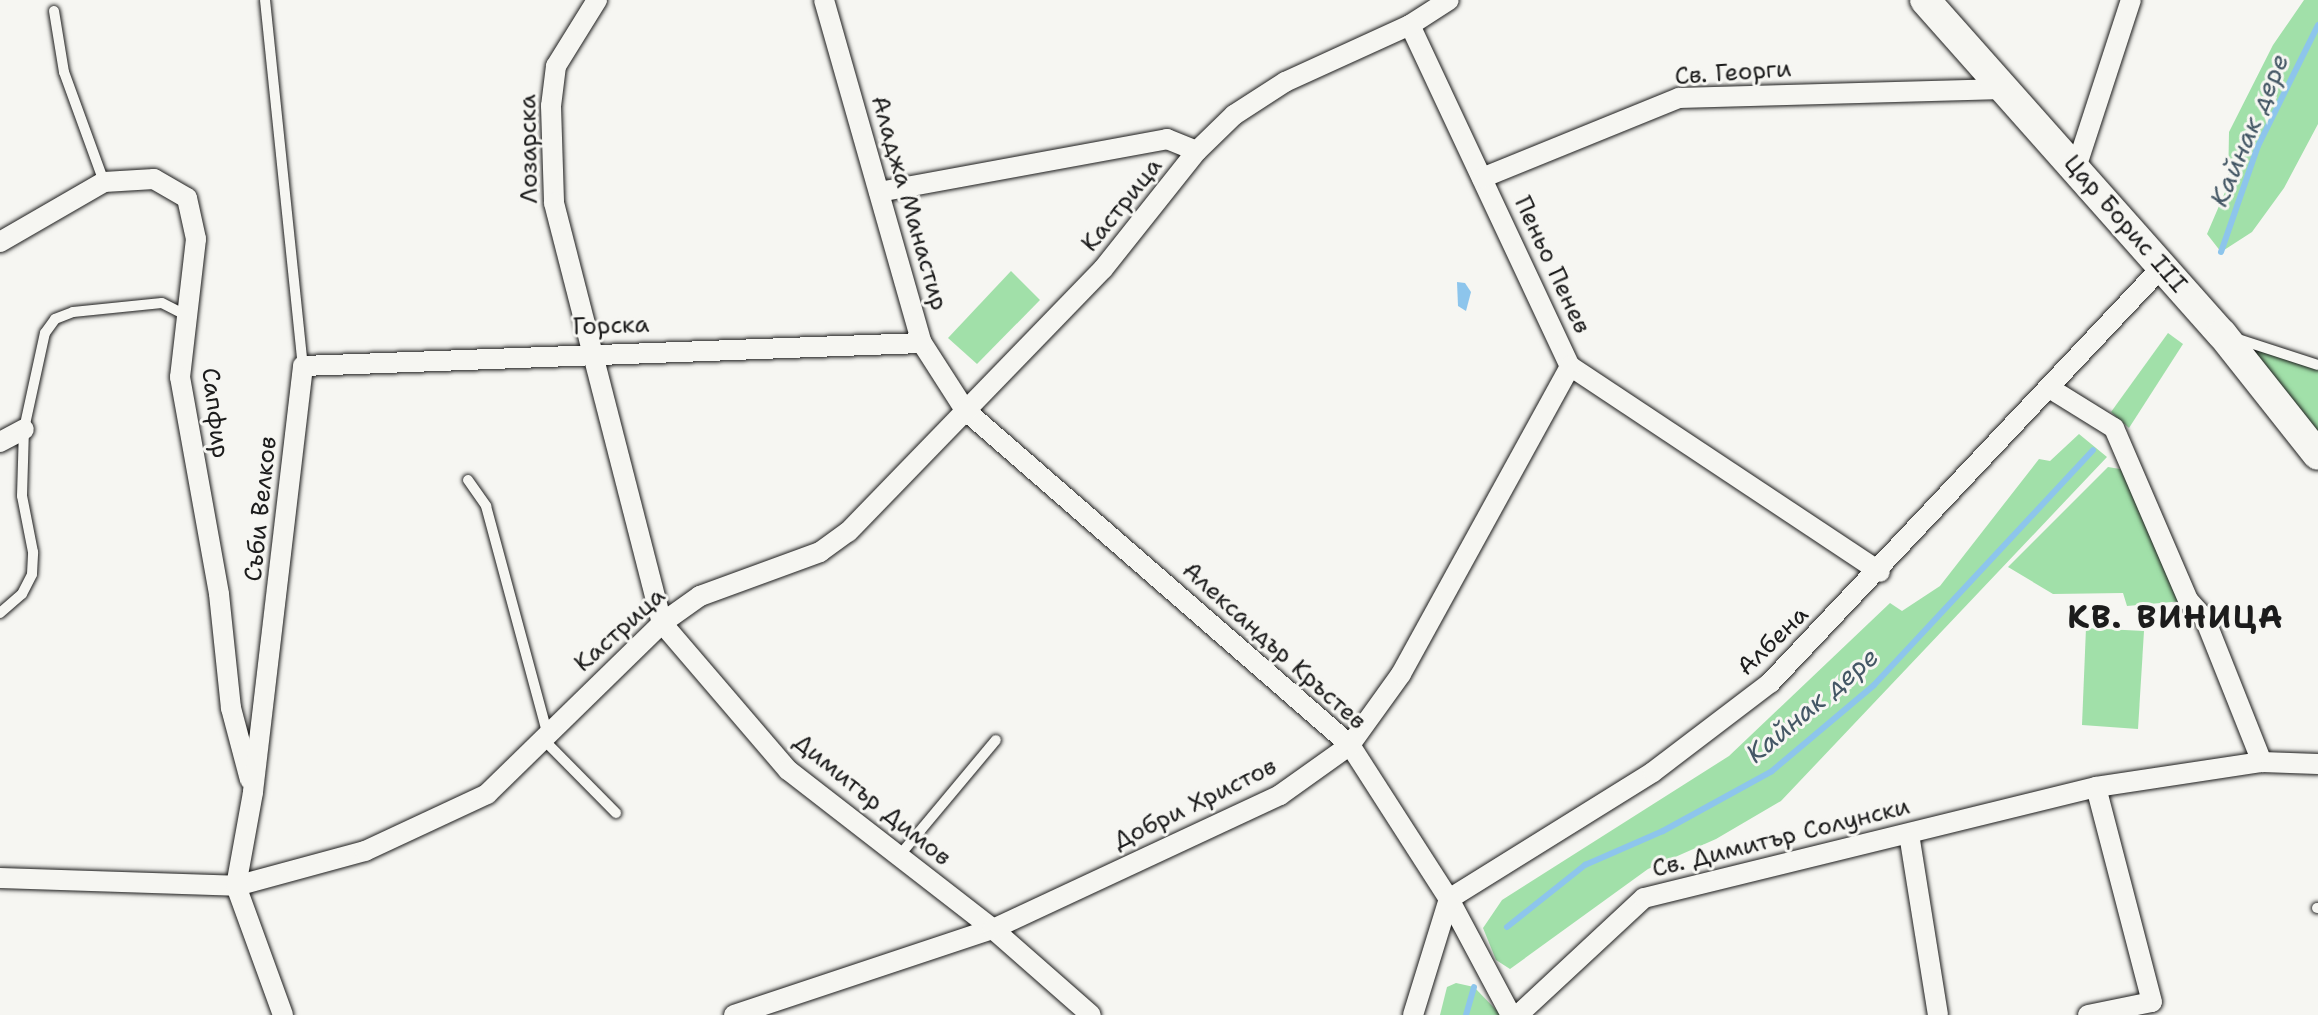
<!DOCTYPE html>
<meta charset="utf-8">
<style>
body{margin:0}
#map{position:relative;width:2318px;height:1015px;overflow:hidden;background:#f6f6f2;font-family:"Shantell Sans",sans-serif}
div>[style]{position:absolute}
.green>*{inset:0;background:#a1e0a9}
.water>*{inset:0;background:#8dc5ec}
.stream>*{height:6px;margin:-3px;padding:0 3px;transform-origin:3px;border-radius:3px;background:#8dc5ec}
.roads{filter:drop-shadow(0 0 2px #1c1c1c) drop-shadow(0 0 2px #1c1c1c)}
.lane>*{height:10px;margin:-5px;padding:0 5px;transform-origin:5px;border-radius:5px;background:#f6f6f2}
.street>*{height:20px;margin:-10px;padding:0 10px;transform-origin:10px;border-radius:10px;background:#f6f6f2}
.secondary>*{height:30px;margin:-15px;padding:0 15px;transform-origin:15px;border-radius:15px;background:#f6f6f2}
span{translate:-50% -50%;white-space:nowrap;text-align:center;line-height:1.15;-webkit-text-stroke:6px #f6f6f2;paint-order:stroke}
.street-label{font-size:24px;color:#1c1c1c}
.water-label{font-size:26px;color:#445765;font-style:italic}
.district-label{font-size:32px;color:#1c1c1c;font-weight:700;letter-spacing:2px}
</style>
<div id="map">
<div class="green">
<i style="clip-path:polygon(2304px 0,2318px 0,2318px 124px,2284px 188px,2252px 232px,2221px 252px,2207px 234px,2228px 185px,2229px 132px,2273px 45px)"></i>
<i style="clip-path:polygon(1011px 271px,1040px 300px,977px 364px,948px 338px)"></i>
<i style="clip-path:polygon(2168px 333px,2183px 344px,2129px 428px,2111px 412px)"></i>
<i style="clip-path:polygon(2222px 334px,2318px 365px,2318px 455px)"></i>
<i style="clip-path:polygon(2079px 434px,2107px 457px,1781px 801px,1716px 839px,1648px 869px,1510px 969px,1496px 960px,1483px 928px,1502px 900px,1729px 756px,1890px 603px,1902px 611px,1940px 586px,2039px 459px,2050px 461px)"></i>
<i style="clip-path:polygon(2108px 467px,2126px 470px,2183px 601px,2127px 606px,2123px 593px,2053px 594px,2008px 567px)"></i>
<i style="clip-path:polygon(2086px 628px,2144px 631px,2138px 729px,2082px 725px)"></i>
<i style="clip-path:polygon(1456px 983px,1474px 987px,1501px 1015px,1440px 1015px,1447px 987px)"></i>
</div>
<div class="water">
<i style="clip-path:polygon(1457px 282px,1465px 283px,1471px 292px,1466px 311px,1458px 306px)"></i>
</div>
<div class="stream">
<i style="left:2221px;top:252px;width:112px;rotate:-70.8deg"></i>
<i style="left:2258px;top:146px;width:135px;rotate:-63.6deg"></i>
<i style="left:1507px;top:927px;width:100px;rotate:-38.5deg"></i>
<i style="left:1585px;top:865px;width:85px;rotate:-23.6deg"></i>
<i style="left:1663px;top:831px;width:124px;rotate:-28.8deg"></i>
<i style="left:1772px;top:771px;width:133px;rotate:-40.1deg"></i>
<i style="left:1874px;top:685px;width:321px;rotate:-47deg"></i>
<i style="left:1466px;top:1015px;width:29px;rotate:-74deg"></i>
</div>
<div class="roads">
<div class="lane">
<i style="left:265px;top:0;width:368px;rotate:84.1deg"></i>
<i style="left:54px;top:11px;width:62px;rotate:80.7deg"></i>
<i style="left:64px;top:72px;width:117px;rotate:70deg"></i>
<i style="left:2235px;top:338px;width:87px;rotate:18deg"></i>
<i style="left:468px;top:480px;width:32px;rotate:55deg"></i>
<i style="left:486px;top:506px;width:234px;rotate:74.9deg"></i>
<i style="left:0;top:613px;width:29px;rotate:-41deg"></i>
<i style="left:22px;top:594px;width:22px;rotate:-63deg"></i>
<i style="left:32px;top:574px;width:22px;rotate:-87deg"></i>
<i style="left:33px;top:552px;width:57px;rotate:-101.1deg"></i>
<i style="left:22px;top:496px;width:67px;rotate:-88.3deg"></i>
<i style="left:24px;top:429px;width:98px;rotate:-77.7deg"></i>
<i style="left:45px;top:333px;width:17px;rotate:-54deg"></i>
<i style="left:55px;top:319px;width:19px;rotate:-21deg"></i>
<i style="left:73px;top:312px;width:89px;rotate:-5.8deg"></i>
<i style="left:162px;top:303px;width:28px;rotate:27deg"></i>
<i style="left:543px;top:739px;width:104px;rotate:45.4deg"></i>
<i style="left:899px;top:856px;width:151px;rotate:-50.1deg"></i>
<i style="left:2317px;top:908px;width:1px"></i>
</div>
<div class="street">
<i style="left:597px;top:0;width:78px;rotate:121.8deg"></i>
<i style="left:556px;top:66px;width:40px;rotate:97.1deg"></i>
<i style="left:551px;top:106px;width:97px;rotate:88.2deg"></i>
<i style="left:554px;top:203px;width:434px;rotate:75.6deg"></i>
<i style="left:662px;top:623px;width:194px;rotate:49.4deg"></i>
<i style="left:788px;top:770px;width:259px;rotate:37.8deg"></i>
<i style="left:993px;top:929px;width:130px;rotate:41.3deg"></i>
<i style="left:824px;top:0;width:357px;rotate:74.1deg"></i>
<i style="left:922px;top:343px;width:80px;rotate:57.3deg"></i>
<i style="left:965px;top:410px;width:510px;rotate:41.03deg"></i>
<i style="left:1350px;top:745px;width:183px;rotate:57.3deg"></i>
<i style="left:1449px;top:899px;width:132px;rotate:61.9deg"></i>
<i style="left:1410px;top:25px;width:377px;rotate:64.9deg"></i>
<i style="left:1570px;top:366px;width:372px;rotate:33.6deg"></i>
<i style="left:2076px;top:168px;width:177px;rotate:-71.9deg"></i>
<i style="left:1482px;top:178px;width:213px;rotate:-22.1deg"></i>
<i style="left:1679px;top:98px;width:324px;rotate:-1.6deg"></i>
<i style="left:879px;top:192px;width:293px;rotate:-10.4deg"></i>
<i style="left:1167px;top:139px;width:32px;rotate:22deg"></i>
<i style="left:0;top:242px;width:120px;rotate:-30deg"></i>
<i style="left:104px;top:182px;width:50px;rotate:-3.4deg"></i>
<i style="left:154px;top:179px;width:38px;rotate:30deg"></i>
<i style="left:187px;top:198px;width:42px;rotate:77.6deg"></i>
<i style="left:196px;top:239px;width:139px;rotate:96.6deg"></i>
<i style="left:180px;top:377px;width:220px;rotate:79.8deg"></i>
<i style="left:219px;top:594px;width:115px;rotate:84deg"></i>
<i style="left:231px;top:708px;width:74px;rotate:75.2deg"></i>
<i style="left:2051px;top:389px;width:74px;rotate:31.8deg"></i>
<i style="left:2114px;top:428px;width:187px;rotate:66.7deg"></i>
<i style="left:2188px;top:600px;width:25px;rotate:48deg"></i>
<i style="left:2205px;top:619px;width:154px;rotate:68.3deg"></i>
<i style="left:0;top:442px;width:27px;rotate:-28deg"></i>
<i style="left:1909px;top:834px;width:183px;rotate:80.9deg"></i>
<i style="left:0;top:878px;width:236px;rotate:1.9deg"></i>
<i style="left:236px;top:886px;width:134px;rotate:-15.2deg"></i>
<i style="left:365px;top:851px;width:135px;rotate:-25deg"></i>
<i style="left:487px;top:794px;width:245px;rotate:-44.3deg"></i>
<i style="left:662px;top:623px;width:47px;rotate:-35.4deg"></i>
<i style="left:700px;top:596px;width:128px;rotate:-20.1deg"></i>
<i style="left:820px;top:552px;width:34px;rotate:-36deg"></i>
<i style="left:848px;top:532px;width:366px;rotate:-45.9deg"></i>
<i style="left:1103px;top:269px;width:151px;rotate:-51.5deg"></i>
<i style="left:1197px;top:151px;width:52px;rotate:-44.2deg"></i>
<i style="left:1234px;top:115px;width:61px;rotate:-32.9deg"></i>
<i style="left:1285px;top:82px;width:137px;rotate:-24.5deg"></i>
<i style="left:1410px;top:25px;width:46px;rotate:-32.7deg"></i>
<i style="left:283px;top:1015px;width:137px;rotate:-110deg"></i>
<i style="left:236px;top:886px;width:96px;rotate:-79.7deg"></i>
<i style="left:253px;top:792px;width:429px;rotate:-83.3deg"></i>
<i style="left:303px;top:366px;width:619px;rotate:-2.13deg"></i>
<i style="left:734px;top:1015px;width:273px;rotate:-18.4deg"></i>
<i style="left:993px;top:929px;width:317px;rotate:-25deg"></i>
<i style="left:1280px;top:795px;width:86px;rotate:-35.5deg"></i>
<i style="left:1350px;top:745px;width:87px;rotate:-54.3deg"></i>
<i style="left:1401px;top:674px;width:351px;rotate:-61.2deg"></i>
<i style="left:1413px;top:1015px;width:121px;rotate:-72.8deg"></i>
<i style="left:1449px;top:899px;width:240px;rotate:-31.9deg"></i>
<i style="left:1653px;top:772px;width:147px;rotate:-37.3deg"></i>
<i style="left:1770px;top:683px;width:572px;rotate:-46.7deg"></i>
<i style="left:1518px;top:1015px;width:172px;rotate:-42.9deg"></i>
<i style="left:1644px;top:898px;width:465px;rotate:-13.8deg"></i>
<i style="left:2096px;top:787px;width:168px;rotate:-8.6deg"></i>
<i style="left:2262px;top:762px;width:56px;rotate:2deg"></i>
<i style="left:2088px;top:1015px;width:65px;rotate:-11.5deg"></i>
<i style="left:2152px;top:1002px;width:222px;rotate:-104.6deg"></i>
</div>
<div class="secondary">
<i style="left:1925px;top:0;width:447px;rotate:48.4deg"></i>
<i style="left:2222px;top:334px;width:154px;rotate:51.6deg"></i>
</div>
</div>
<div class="street-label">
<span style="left:1733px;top:73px;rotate:-4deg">Св. Георги</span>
<span style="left:529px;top:149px;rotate:-91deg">Лозарска</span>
<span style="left:909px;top:203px;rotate:74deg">Аладжа Манастир</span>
<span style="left:1122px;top:205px;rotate:-51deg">Кастрица</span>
<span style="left:2125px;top:224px;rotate:49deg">Цар Борис III</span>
<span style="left:1552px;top:265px;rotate:65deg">Пеньо Пенев</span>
<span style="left:611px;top:326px;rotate:-2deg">Горска</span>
<span style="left:215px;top:413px;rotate:83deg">Сапфир</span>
<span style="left:261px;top:509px;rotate:-84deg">Съби Велков</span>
<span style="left:620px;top:630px;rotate:-42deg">Кастрица</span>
<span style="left:1773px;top:641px;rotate:-44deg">Албена</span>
<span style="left:1274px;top:646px;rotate:42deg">Александър Кръстев</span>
<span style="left:872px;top:800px;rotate:39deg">Димитър Димов</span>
<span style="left:1195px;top:804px;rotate:-26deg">Добри Христов</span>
<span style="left:1781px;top:838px;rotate:-14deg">Св. Димитър Солунски</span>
</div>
<div class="water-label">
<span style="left:2249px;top:130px;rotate:-67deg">Кайнак дере</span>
<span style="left:1812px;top:705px;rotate:-40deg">Кайнак дере</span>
</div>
<div class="district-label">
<span style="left:2176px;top:617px">КВ. ВИНИЦА</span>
</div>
</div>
